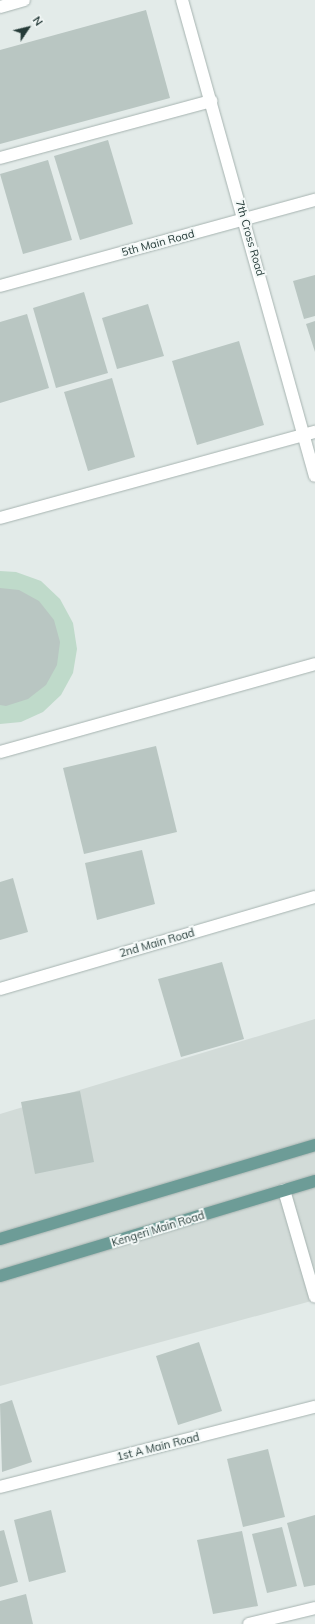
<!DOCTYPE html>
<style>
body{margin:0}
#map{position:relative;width:315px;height:1624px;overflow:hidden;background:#e3ebe9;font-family:Mulish,sans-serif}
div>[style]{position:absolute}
.built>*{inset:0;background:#d2dbd8}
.green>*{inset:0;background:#bfdaca}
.building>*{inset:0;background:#b9c6c2}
.roads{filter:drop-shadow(0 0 1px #a6b3b0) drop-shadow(0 0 1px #a6b3b0)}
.minor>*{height:12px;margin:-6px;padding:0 6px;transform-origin:6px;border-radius:6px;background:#fff}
.tertiary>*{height:12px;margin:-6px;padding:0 6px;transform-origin:6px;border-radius:6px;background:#fff}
.primary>*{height:12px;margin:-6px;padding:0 6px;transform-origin:6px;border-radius:6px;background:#6d9c97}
span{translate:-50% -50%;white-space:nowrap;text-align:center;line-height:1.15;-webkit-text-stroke:4px #f3f8f7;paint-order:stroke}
.street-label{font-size:11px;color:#253b38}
.north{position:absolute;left:8px;top:8px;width:40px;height:40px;-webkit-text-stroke:3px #f3f8f7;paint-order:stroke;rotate:55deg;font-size:11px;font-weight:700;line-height:16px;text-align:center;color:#253b38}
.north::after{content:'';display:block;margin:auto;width:14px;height:18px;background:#253b38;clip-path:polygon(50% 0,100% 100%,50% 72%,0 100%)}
</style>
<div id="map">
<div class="built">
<i style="clip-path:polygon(315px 1019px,315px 1300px,0 1386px,0 1114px)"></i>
</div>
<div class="green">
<i style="clip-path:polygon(0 571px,16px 572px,41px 581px,60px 599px,73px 623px,77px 649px,73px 673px,61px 695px,43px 712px,21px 722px,0 724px)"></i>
</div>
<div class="building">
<i style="clip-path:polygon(146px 10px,170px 98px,0 144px,0 50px)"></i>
<i style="clip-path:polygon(108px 140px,133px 224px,80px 240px,54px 156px)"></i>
<i style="clip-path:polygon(48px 160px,72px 240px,23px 254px,0 174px)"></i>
<i style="clip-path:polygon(315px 275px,315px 316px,304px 319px,293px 281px)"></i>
<i style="clip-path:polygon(84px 292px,108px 373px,56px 388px,33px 308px)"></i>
<i style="clip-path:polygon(148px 304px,164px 356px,117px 369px,102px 318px)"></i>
<i style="clip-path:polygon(27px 314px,49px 388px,0 403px,0 322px)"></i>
<i style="clip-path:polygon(315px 321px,315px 352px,306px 324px)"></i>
<i style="clip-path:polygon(239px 341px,264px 425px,197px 445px,172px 361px)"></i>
<i style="clip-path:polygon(112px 378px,135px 457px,88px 471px,64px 392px)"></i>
<i style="clip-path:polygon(0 588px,19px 590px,39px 601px,54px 620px,60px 642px,57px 665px,46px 685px,28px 699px,6px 706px,0 705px)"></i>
<i style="clip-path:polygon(156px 746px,177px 832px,84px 854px,63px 768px)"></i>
<i style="clip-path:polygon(142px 850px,155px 904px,97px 920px,85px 863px)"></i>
<i style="clip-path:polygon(13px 878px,28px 932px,0 940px,0 882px)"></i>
<i style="clip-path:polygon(222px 962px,244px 1039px,181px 1057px,158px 979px)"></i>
<i style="clip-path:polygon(80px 1091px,94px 1162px,35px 1174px,21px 1102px)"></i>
<i style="clip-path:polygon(199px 1342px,222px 1411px,178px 1425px,156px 1356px)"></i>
<i style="clip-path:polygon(12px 1400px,32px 1462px,2px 1472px,0 1404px)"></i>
<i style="clip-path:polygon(268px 1449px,285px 1517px,243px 1527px,227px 1459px)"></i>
<i style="clip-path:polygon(51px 1510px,66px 1572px,29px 1582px,14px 1520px)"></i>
<i style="clip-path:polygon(315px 1515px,315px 1585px,304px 1587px,287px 1523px)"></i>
<i style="clip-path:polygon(282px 1527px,297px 1586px,267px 1593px,252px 1534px)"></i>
<i style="clip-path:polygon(4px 1530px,18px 1582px,0 1587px,0 1531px)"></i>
<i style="clip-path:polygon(242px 1531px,258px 1606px,213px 1614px,197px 1540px)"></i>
<i style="clip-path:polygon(26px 1594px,33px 1624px,0 1624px,0 1601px)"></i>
</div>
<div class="roads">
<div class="minor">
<i style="left:182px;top:0;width:494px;rotate:74.4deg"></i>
<i style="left:0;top:158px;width:219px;rotate:-15.1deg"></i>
<i style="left:0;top:286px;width:327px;rotate:-15.3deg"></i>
<i style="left:0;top:518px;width:327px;rotate:-15.3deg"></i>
<i style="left:0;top:752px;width:327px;rotate:-15.6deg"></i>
<i style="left:0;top:989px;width:328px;rotate:-16.3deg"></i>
<i style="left:284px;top:1190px;width:111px;rotate:73.8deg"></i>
<i style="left:0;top:1487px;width:325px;rotate:-14.3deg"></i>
<i style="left:249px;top:1624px;width:68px;rotate:-13.6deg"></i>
</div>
<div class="tertiary">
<i style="left:0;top:7px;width:25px;rotate:-16deg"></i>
</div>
<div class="primary">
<i style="left:0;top:1239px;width:329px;rotate:-16.6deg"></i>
<i style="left:0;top:1276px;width:329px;rotate:-16.8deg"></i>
</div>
</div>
<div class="street-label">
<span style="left:250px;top:238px;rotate:74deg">7th Cross Road</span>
<span style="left:158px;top:243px;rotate:-15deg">5th Main Road</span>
<span style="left:157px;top:943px;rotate:-16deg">2nd Main Road</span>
<span style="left:158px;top:1229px;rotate:-17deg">Kengeri Main Road</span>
<span style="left:158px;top:1447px;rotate:-14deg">1st A Main Road</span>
</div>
<div class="north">N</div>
</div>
